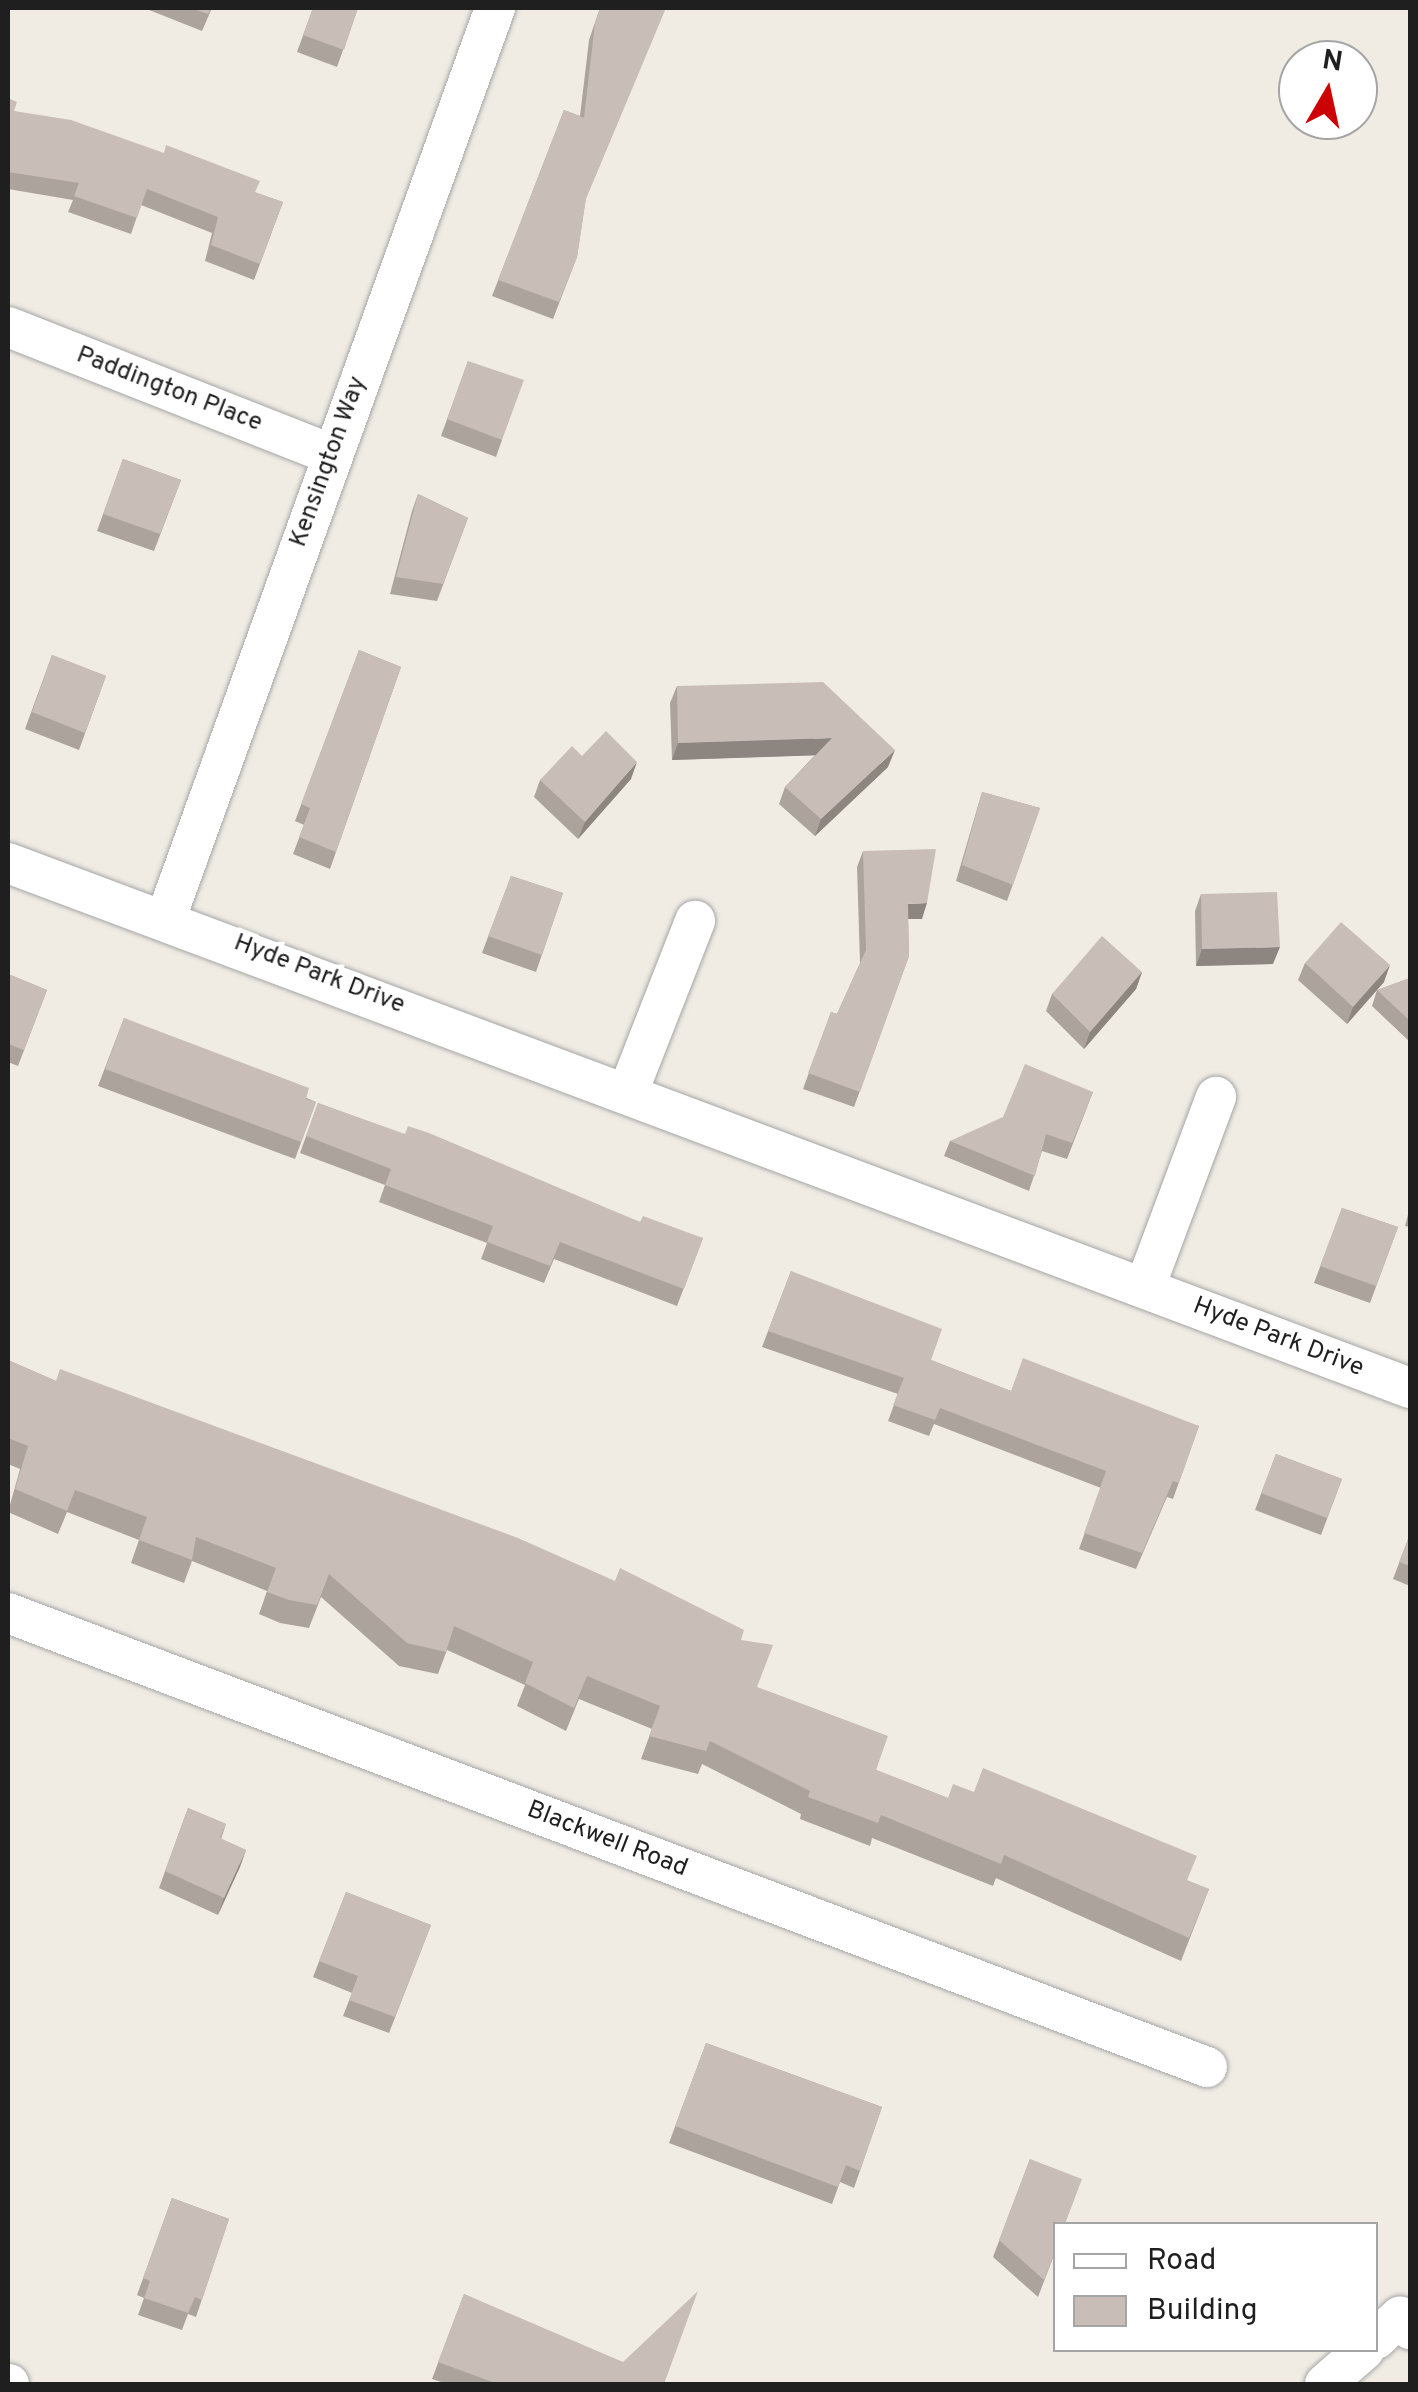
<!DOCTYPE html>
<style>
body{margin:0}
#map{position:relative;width:1418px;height:2392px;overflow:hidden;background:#f0ece4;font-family:Overpass,sans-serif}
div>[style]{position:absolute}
.roads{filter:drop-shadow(0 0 2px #a6a6a6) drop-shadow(0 0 2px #a6a6a6)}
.minor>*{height:40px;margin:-20px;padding:0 20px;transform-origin:20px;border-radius:20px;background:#fff}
.wall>*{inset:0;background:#aca39d}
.shaded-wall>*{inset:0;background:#8c8580}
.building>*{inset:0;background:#c8beb7}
span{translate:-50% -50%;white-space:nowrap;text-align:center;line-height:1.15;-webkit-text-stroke:9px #fff;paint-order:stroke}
.street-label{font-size:25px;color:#1f1f1f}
.frame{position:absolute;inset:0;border:10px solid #1f1f1f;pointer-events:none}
.legend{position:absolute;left:1053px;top:2222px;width:325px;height:130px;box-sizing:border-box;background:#fff;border:2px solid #a5a5a5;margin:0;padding:12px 18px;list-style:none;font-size:30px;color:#1f1f1f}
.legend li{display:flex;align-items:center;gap:20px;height:50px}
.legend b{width:50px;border:2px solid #a5a5a5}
.north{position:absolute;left:1278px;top:40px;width:100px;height:100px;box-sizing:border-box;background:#fff;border:2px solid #a5a5a5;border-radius:50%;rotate:9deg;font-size:28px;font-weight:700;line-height:40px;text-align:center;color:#1f1f1f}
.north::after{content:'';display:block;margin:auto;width:35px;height:45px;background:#cd0006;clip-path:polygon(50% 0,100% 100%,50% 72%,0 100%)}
</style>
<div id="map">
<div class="roads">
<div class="minor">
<i style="left:8px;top:327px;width:346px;rotate:21.5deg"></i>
<i style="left:8px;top:863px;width:1497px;rotate:20.53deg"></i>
<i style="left:166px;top:918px;width:968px;rotate:-70.12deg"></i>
<i style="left:628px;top:1092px;width:184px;rotate:-68.6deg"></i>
<i style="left:1145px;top:1287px;width:203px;rotate:-69.5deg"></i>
<i style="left:8px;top:1613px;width:1282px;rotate:20.74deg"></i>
<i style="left:1376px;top:2339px;width:33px;rotate:-43deg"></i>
<i style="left:1400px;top:2317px;width:16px;rotate:50deg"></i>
<i style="left:8px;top:2384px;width:1px"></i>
<i style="left:1325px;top:2384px;width:52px;rotate:-41.1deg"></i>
</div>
</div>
<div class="wall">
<i style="clip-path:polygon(144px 8px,212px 8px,202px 31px)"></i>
<i style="clip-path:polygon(313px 8px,358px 8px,337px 67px,297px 52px)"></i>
<i style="clip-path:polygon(600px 8px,585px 203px,577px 257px,553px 319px,492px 296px,564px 110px,580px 116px,589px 40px)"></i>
<i style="clip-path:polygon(8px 98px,14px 111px,283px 202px,254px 280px,205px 261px,212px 233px,141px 205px,131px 234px,68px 212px,73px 200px,8px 189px)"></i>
<i style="clip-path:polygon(468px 361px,502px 440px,496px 457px,441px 436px)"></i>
<i style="clip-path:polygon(123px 459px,181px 480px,154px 551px,97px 531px)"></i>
<i style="clip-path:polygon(418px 494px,468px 518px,437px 601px,390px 594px,412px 511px)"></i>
<i style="clip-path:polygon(359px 650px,401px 667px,330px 869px,293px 854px,304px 825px,295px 821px)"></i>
<i style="clip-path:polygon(52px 655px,106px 676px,79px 750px,25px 729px)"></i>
<i style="clip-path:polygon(677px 686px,888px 767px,815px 836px,779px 804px,785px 787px,815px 755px,672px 760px,670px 703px)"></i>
<i style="clip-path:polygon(582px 756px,631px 779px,578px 839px,534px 797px,540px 780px)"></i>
<i style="clip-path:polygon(982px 792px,1040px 808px,1007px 901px,956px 881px)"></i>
<i style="clip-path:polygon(863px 851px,922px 919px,908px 919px,909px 956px,854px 1107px,803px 1089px,831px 1012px,837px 1014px,860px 963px,857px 867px)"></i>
<i style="clip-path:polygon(511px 876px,563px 893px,536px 972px,482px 953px)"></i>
<i style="clip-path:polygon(1201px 894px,1273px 964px,1196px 966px,1195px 911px)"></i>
<i style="clip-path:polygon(1305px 963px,1384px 982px,1347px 1024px,1298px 980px)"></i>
<i style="clip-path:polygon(1142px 972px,1136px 989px,1084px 1049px,1046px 1011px,1052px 994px)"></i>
<i style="clip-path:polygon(8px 974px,47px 990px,18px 1066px,8px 1062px)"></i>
<i style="clip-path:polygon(1410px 978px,1410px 1042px,1372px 1006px,1377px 990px)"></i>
<i style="clip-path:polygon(124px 1018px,316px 1102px,295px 1159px,98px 1086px)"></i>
<i style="clip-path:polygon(1093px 1092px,1067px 1159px,1042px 1151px,1029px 1191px,944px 1156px,950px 1141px)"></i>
<i style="clip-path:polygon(318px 1103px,640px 1222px,703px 1238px,677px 1306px,554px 1259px,544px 1283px,481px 1259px,487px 1243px,379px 1202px,385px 1185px,300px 1153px)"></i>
<i style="clip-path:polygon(1410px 1207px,1410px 1227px,1405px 1226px)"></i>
<i style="clip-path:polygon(1342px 1208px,1398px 1227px,1370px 1303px,1314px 1283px)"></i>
<i style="clip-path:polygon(791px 1271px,931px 1360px,1011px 1391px,1199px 1426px,1173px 1499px,1167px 1497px,1136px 1569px,1079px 1549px,1101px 1488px,934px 1424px,929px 1436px,888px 1421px,898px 1394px,762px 1347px)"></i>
<i style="clip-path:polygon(8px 1360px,56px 1381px,741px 1640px,757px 1687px,876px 1770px,948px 1798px,1209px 1889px,1181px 1961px,996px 1878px,993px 1886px,872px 1838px,870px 1846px,800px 1819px,801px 1814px,702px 1764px,698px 1774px,641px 1759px,652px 1729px,579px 1699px,566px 1731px,517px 1706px,525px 1685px,447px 1650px,438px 1674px,399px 1666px,321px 1597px,309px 1628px,280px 1623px,259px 1614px,267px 1591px,192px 1561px,184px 1583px,131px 1563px,139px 1540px,67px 1512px,58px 1534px,8px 1512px,20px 1469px,8px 1464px)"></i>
<i style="clip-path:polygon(1276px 1454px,1342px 1479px,1321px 1535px,1255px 1510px)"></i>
<i style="clip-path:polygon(1410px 1534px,1410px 1586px,1393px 1579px)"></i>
<i style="clip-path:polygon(188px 1808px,226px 1824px,221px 1839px,246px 1850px,218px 1915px,159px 1888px)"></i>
<i style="clip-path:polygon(346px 1892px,431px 1925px,389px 2033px,343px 2016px,352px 1993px,313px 1977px)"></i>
<i style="clip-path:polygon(706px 2043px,882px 2107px,854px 2188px,840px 2182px,832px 2204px,669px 2143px)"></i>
<i style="clip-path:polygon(1030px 2159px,1056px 2250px,1038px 2297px,993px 2257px)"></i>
<i style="clip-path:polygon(172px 2198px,229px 2219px,196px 2317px,188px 2314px,182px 2330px,138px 2315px,144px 2298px,137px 2295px)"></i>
<i style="clip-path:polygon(464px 2294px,664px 2384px,447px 2384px,432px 2379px)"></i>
</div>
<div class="shaded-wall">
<i style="clip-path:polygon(832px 738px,826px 755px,672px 760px,678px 743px)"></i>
<i style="clip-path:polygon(895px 750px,888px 767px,815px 836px,821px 819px)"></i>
<i style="clip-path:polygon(637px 762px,631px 779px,578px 839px,585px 822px)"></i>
<i style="clip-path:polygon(927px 903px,922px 919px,902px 919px,908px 904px)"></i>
<i style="clip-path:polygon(1280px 947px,1273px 964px,1196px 966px,1202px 949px)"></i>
<i style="clip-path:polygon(1390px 965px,1384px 982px,1347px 1024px,1353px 1007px)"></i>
<i style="clip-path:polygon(1142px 972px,1136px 989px,1084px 1049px,1090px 1032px)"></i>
<i style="clip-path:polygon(246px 1850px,240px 1867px,218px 1915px,224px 1898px)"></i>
</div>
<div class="building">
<i style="clip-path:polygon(191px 8px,211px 8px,208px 14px)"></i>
<i style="clip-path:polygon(313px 8px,358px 8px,344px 50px,303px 35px)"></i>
<i style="clip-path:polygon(600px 8px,666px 8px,586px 199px,577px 257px,559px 302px,498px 280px,564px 110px,584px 118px,595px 23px)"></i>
<i style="clip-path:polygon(8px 98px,17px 102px,14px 111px,71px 120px,164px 153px,166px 145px,260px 181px,255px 192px,283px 202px,260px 264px,211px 245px,218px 217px,147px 189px,137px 218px,74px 196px,79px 183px,8px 172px)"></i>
<i style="clip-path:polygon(468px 361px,524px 380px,502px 440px,447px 419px)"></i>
<i style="clip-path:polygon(123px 459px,181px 480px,160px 534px,103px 514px)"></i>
<i style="clip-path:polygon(418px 494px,468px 518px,443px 584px,396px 577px)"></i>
<i style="clip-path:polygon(359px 650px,401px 667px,336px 852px,299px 837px,310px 808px,301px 804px)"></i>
<i style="clip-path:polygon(52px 655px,106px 676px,85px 733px,32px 712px)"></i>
<i style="clip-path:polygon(823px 682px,895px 750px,821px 819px,785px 787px,832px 738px,678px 743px,677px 686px)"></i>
<i style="clip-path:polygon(606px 731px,637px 762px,585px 822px,540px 780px,572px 746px,582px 756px)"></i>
<i style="clip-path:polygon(982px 792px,1040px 808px,1013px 885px,962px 865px)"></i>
<i style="clip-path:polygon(936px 849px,927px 903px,908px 904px,909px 956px,860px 1092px,808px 1073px,831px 1012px,837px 1014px,866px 950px,863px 851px)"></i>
<i style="clip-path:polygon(511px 876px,563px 893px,542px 955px,488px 936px)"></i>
<i style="clip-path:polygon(1277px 892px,1280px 947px,1202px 949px,1201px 894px)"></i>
<i style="clip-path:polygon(1341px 922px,1390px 965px,1353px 1007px,1305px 963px)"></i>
<i style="clip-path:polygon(1102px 936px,1142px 972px,1090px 1032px,1052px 994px)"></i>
<i style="clip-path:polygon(8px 974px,47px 990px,24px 1050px,8px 1044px)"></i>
<i style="clip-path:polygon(1410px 978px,1410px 1021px,1377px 990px)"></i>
<i style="clip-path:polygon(124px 1018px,309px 1088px,306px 1099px,316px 1102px,301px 1142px,105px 1069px)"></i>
<i style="clip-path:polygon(1025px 1064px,1093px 1092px,1072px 1143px,1046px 1134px,1035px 1176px,950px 1141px,1003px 1117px)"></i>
<i style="clip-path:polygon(318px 1103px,405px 1134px,408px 1126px,429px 1133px,640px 1222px,643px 1216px,703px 1238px,684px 1289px,560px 1242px,550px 1266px,487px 1242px,493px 1226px,385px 1185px,391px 1169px,306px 1136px)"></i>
<i style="clip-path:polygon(1342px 1208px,1398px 1227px,1376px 1286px,1320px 1266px)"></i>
<i style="clip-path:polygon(791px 1271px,942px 1329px,931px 1360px,1011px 1391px,1023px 1358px,1199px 1426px,1179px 1483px,1173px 1481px,1142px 1553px,1084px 1533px,1106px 1471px,940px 1408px,935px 1420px,893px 1405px,904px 1378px,768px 1331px)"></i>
<i style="clip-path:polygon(8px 1360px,56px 1381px,60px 1369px,518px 1538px,615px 1581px,620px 1568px,744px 1630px,741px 1640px,773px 1645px,757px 1687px,888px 1736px,876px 1770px,948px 1798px,953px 1784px,974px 1792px,983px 1768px,1197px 1856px,1187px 1880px,1209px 1889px,1189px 1938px,1004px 1855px,1001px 1864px,881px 1815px,878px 1823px,808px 1797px,810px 1791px,710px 1741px,706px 1751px,649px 1736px,660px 1706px,587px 1676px,574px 1708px,525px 1683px,533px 1662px,454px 1626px,446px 1652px,407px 1643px,329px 1574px,317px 1605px,289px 1600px,267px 1592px,276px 1568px,196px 1537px,192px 1560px,139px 1540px,147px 1517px,75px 1490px,67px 1511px,15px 1489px,28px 1446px,8px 1438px)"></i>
<i style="clip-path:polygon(1276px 1454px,1342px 1479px,1327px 1518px,1261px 1493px)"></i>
<i style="clip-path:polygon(1410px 1534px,1410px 1566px,1399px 1562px)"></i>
<i style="clip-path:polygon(188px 1808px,226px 1824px,220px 1838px,246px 1850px,224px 1898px,165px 1871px)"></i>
<i style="clip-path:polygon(346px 1892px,431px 1925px,395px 2017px,349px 2000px,358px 1976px,319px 1961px)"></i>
<i style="clip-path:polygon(706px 2043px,882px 2107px,860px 2171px,846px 2165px,838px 2187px,675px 2126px)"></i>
<i style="clip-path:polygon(1030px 2159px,1082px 2179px,1065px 2224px,1056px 2224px,1056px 2250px,1044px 2280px,999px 2240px)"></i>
<i style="clip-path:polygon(172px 2198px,229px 2219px,202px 2300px,195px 2297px,188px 2313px,144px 2298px,150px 2281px,143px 2278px)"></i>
<i style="clip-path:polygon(698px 2291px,664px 2384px,498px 2384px,438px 2362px,464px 2294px,623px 2362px)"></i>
</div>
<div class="street-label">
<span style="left:169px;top:390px;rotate:21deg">Paddington Place</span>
<span style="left:329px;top:462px;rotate:-70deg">Kensington Way</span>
<span style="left:319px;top:975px;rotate:21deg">Hyde Park Drive</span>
<span style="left:1278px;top:1338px;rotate:21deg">Hyde Park Drive</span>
<span style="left:607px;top:1840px;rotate:21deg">Blackwell Road</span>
</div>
<div class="frame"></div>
<ul class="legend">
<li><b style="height:12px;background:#fff"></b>Road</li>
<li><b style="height:28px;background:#c8beb7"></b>Building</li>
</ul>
<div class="north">N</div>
</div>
